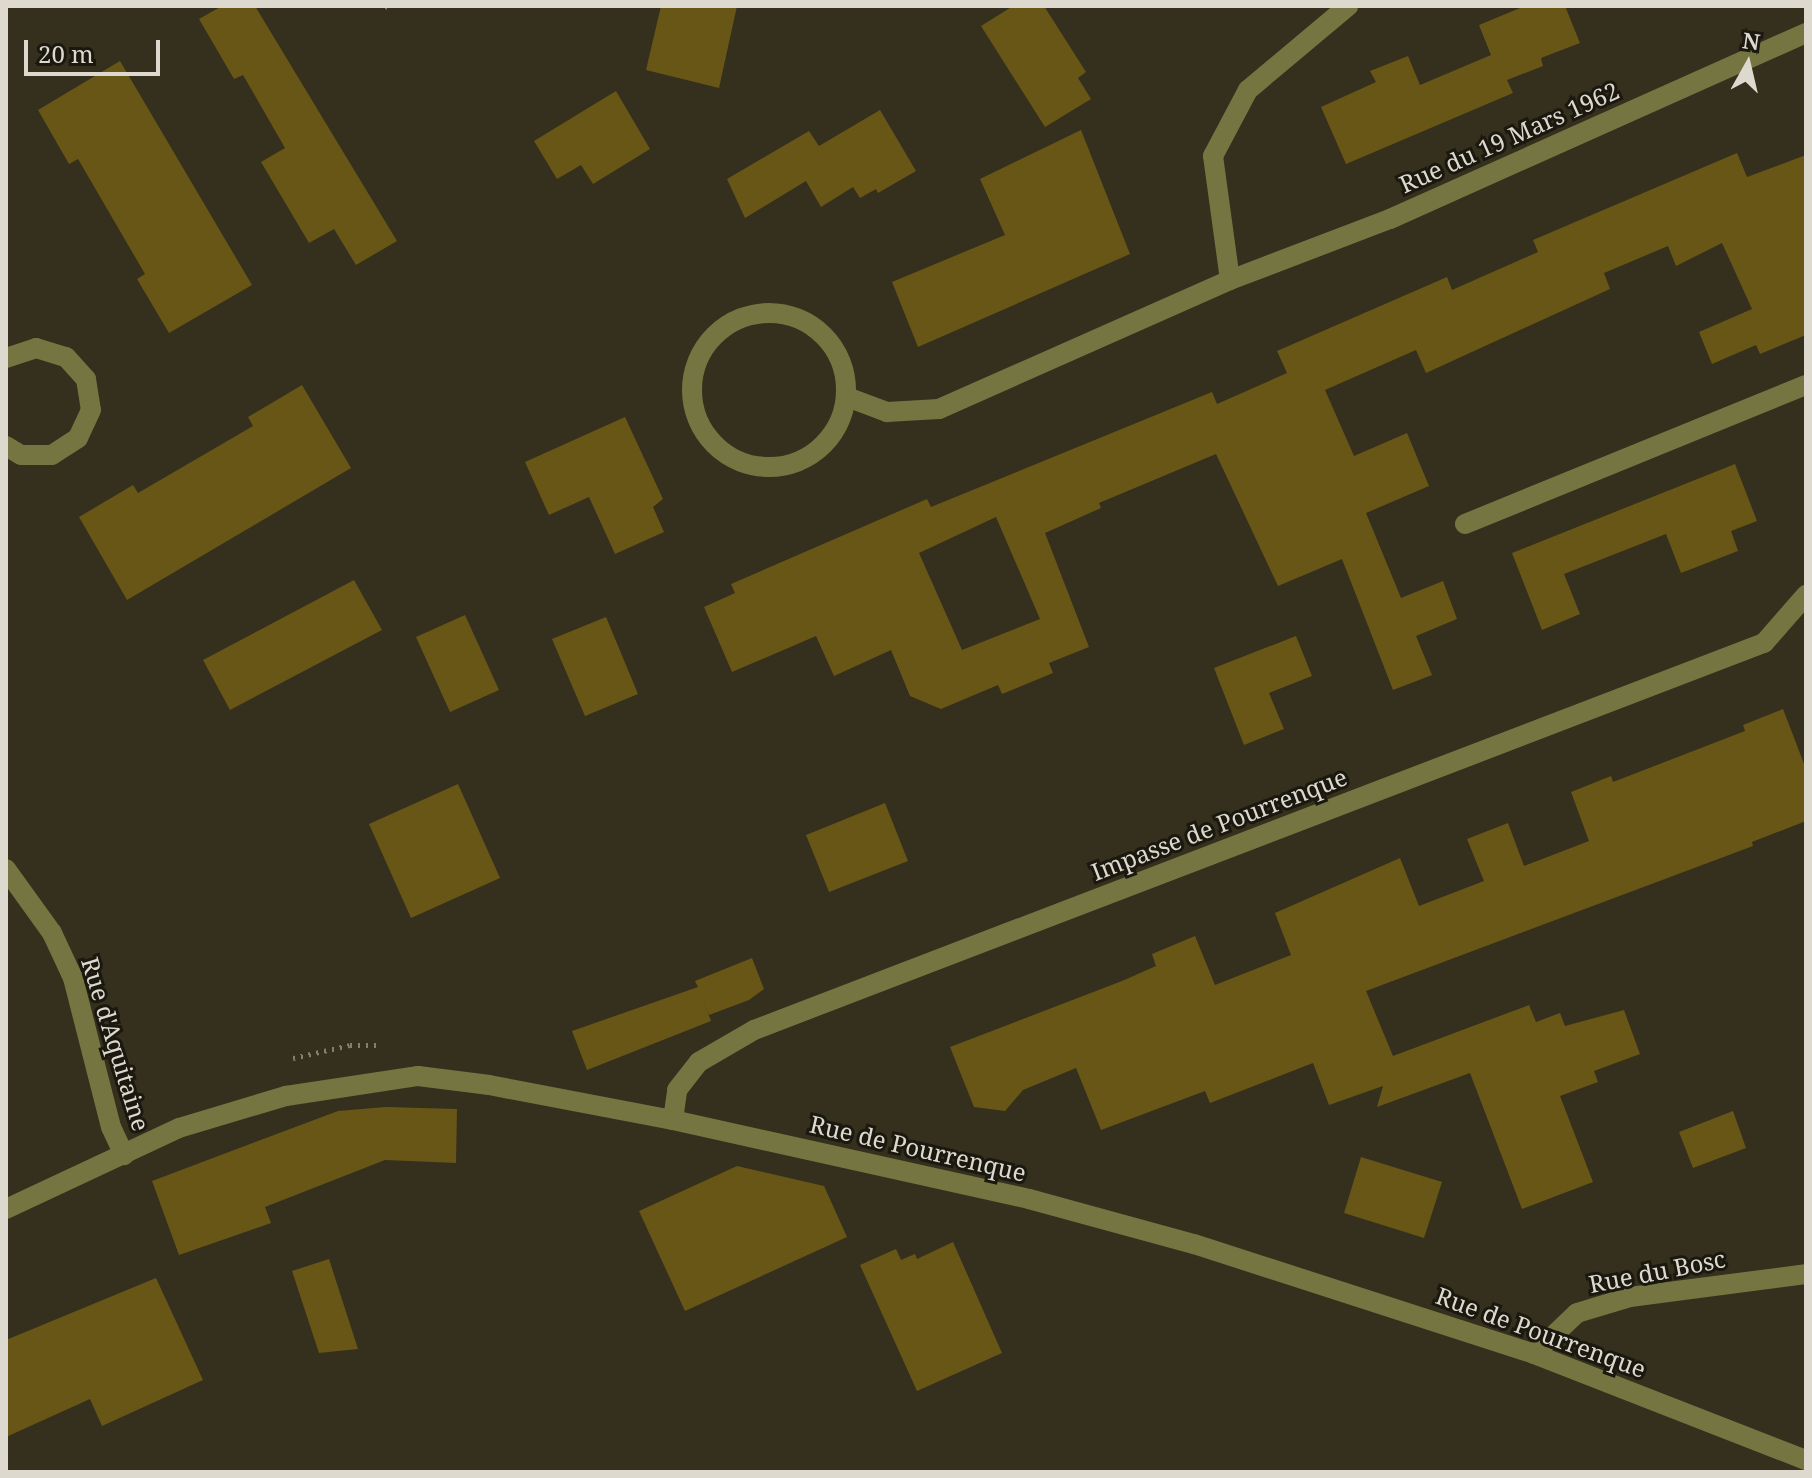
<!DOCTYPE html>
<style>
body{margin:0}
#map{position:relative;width:1812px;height:1478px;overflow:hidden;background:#352f1d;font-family:"Noto Serif",serif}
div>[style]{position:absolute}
.building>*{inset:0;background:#685617}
.path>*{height:5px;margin-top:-2.5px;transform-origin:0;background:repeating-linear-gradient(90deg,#837e6f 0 2px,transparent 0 8px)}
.minor>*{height:20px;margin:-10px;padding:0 10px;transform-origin:10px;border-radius:10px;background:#747541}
.minor>.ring{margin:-10px;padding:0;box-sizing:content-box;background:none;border:20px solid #747541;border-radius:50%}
span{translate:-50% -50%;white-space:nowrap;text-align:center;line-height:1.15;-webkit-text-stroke:6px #1a180f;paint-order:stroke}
.street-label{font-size:24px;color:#ddd9ce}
.frame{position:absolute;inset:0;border:8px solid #ddd9ce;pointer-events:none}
.north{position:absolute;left:1708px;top:24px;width:80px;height:80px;-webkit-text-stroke:6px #1a180f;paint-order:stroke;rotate:8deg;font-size:22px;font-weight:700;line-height:32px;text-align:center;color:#ddd9ce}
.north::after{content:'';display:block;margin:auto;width:28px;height:36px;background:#ddd9ce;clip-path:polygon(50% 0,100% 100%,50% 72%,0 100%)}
.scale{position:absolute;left:24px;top:40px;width:136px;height:36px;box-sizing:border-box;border:4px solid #ddd9ce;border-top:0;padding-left:10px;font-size:24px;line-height:28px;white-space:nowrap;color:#ddd9ce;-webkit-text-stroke:6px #1a180f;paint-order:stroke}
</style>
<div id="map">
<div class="building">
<i style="clip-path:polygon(222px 6px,255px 6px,397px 241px,356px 265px,334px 229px,309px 243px,261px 162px,285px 148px,243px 75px,234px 79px,199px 19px)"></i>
<i style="clip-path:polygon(661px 6px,737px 6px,719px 88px,646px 70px)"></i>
<i style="clip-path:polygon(1013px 6px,1044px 6px,1086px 72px,1078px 78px,1091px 99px,1045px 127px,981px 26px)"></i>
<i style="clip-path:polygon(1525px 6px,1565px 6px,1580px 43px,1541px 58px,1543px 66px,1507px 80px,1513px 93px,1346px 164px,1321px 107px,1376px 82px,1370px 71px,1408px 56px,1420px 85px,1491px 55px,1479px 25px)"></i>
<i style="clip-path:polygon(120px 61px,252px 285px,169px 333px,137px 279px,145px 274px,78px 159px,69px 164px,38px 110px)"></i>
<i style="clip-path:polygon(616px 91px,650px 149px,593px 184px,581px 165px,557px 179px,534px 141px)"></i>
<i style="clip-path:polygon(880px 110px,916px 171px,878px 193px,876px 189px,860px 198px,853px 187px,821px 207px,806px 181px,745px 218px,727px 179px,809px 131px,819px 146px)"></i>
<i style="clip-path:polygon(1081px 130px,1130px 254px,918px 347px,892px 282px,1005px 235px,980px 179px)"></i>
<i style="clip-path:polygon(evenodd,1737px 153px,1747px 177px,1806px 155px,1806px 335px,1760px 354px,1756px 345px,1712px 364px,1699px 332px,1752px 309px,1722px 243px,1676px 266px,1668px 246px,1604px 273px,1610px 289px,1426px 373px,1416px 350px,1325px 390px,1354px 456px,1407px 433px,1429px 486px,1366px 513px,1401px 598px,1443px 581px,1457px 619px,1416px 636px,1432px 675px,1393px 690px,1342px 559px,1278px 586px,1216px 454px,1099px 503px,1101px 508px,1045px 533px,1089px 647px,1049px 663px,1053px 673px,1002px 694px,998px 685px,941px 709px,910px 696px,891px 650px,834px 676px,816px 636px,732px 672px,704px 607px,735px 593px,731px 584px,927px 499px,931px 507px,1212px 392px,1217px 404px,1287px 373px,1277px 351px,1447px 277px,1452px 290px,1538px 252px,1533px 240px,1737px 153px,996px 517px,1040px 619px,962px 650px,919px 553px,996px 517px)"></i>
<i style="clip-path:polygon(302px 385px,351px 468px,127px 600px,79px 517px,133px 485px,138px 493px,253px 426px,248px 417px)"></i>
<i style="clip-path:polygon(625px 417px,663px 499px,653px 507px,664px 532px,615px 554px,589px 497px,549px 515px,525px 462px)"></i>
<i style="clip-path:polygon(1735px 464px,1757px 521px,1731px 531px,1738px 551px,1681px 573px,1666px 534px,1564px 574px,1580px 614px,1542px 630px,1512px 553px)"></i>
<i style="clip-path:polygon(354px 580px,382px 630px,230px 710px,203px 660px)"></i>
<i style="clip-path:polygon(465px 615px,499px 690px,450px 712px,416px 637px)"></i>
<i style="clip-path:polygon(606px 617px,638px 694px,585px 716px,552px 639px)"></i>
<i style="clip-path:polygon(1296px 636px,1312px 676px,1269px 693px,1284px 729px,1244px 745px,1214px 668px)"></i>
<i style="clip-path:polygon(1783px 709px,1806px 769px,1806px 821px,1752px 842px,1753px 846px,1366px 991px,1393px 1056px,1529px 1005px,1536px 1022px,1560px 1013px,1565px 1026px,1624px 1010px,1640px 1054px,1594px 1071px,1598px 1082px,1560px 1096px,1593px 1182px,1522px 1209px,1470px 1073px,1377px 1107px,1383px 1086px,1329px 1105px,1313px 1063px,1210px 1103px,1205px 1091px,1101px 1130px,1076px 1068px,1023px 1090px,1005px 1111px,974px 1107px,950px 1047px,1122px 981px,1156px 966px,1152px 954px,1195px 936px,1215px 985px,1291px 955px,1275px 913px,1400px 858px,1419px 906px,1484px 881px,1467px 839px,1508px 823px,1524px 866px,1589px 841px,1571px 792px,1611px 776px,1613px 782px,1745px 731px,1743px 725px)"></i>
<i style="clip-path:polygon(458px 784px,500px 878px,411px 918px,369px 824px)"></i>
<i style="clip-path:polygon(885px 803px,908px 861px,829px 892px,806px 835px)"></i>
<i style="clip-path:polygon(752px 958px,764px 989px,749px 1000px,709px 1015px,702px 997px,711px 1021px,587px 1070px,572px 1031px,698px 987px,695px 981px)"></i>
<i style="clip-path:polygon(386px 1107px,457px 1109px,456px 1163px,385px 1160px,265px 1207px,271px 1223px,179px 1255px,152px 1181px,338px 1111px)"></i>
<i style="clip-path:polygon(1733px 1111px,1746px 1148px,1693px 1168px,1679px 1132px)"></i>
<i style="clip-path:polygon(1361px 1157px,1442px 1182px,1424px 1238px,1344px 1213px)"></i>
<i style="clip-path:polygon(737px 1166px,824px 1186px,847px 1237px,685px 1311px,639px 1211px)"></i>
<i style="clip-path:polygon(953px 1242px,1002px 1353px,917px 1391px,860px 1265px,896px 1249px,901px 1260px,915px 1254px,917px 1259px)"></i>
<i style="clip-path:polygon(329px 1259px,358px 1349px,319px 1353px,292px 1271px)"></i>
<i style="clip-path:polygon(156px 1278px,203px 1380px,102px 1426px,90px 1399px,6px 1437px,6px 1340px)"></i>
</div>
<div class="path">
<i style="left:386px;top:6px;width:2px;rotate:27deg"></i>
<i style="left:293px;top:1058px;width:58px;rotate:-12.8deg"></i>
<i style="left:350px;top:1045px;width:28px"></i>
</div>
<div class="minor">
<i style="left:1230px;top:280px;width:125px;rotate:-97.8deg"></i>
<i style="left:1213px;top:156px;width:75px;rotate:-62.1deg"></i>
<i style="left:1248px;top:90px;width:131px;rotate:-40deg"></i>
<i class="ring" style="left:692px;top:313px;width:134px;height:134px"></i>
<i style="left:6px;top:358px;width:32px;rotate:-18deg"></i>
<i style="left:36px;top:348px;width:31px;rotate:17deg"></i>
<i style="left:66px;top:357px;width:30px;rotate:48deg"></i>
<i style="left:86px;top:379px;width:31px;rotate:81deg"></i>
<i style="left:91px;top:410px;width:31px;rotate:115deg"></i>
<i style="left:78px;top:438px;width:31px;rotate:147deg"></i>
<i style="left:52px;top:455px;width:31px;rotate:180deg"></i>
<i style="left:21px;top:455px;width:17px;rotate:-149deg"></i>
<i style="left:847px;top:397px;width:43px;rotate:20.6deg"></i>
<i style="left:887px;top:412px;width:52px;rotate:-3.3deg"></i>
<i style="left:939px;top:409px;width:318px;rotate:-23.9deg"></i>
<i style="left:1230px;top:280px;width:171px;rotate:-20.9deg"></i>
<i style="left:1390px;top:219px;width:456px;rotate:-24.1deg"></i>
<i style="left:1465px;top:524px;width:368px;rotate:-22.2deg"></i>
<i style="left:6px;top:869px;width:79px;rotate:54.3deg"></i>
<i style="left:52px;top:933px;width:50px;rotate:65deg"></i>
<i style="left:73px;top:978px;width:154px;rotate:75.7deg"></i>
<i style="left:111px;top:1127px;width:31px;rotate:65deg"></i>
<i style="left:673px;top:1120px;width:30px;rotate:-82deg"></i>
<i style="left:677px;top:1090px;width:36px;rotate:-52deg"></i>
<i style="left:699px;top:1062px;width:64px;rotate:-30.2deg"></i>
<i style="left:754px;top:1030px;width:1082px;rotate:-20.97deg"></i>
<i style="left:1764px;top:643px;width:64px;rotate:-48.8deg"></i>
<i style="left:6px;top:1209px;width:191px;rotate:-25.1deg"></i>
<i style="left:179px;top:1128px;width:112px;rotate:-16.7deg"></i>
<i style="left:286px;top:1096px;width:134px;rotate:-8.6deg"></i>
<i style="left:418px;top:1076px;width:72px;rotate:7.2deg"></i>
<i style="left:489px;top:1085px;width:187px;rotate:10.8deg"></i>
<i style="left:673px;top:1120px;width:365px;rotate:12.5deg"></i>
<i style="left:1029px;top:1199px;width:171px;rotate:15.3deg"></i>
<i style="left:1194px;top:1244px;width:357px;rotate:17.9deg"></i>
<i style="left:1534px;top:1354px;width:292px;rotate:21.3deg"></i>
<i style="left:1534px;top:1354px;width:59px;rotate:-43.6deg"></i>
<i style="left:1577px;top:1313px;width:55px;rotate:-16.8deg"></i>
<i style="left:1630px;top:1297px;width:177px;rotate:-7.4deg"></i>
</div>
<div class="street-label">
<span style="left:1509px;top:137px;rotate:-24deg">Rue du 19 Mars 1962</span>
<span style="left:1219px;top:824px;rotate:-21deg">Impasse de Pourrenque</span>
<span style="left:116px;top:1044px;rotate:73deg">Rue d'Aquitaine</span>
<span style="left:918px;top:1148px;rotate:13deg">Rue de Pourrenque</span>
<span style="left:1657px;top:1271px;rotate:-11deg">Rue du Bosc</span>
<span style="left:1541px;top:1332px;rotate:20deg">Rue de Pourrenque</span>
</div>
<div class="frame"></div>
<div class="north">N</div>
<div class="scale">20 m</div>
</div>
